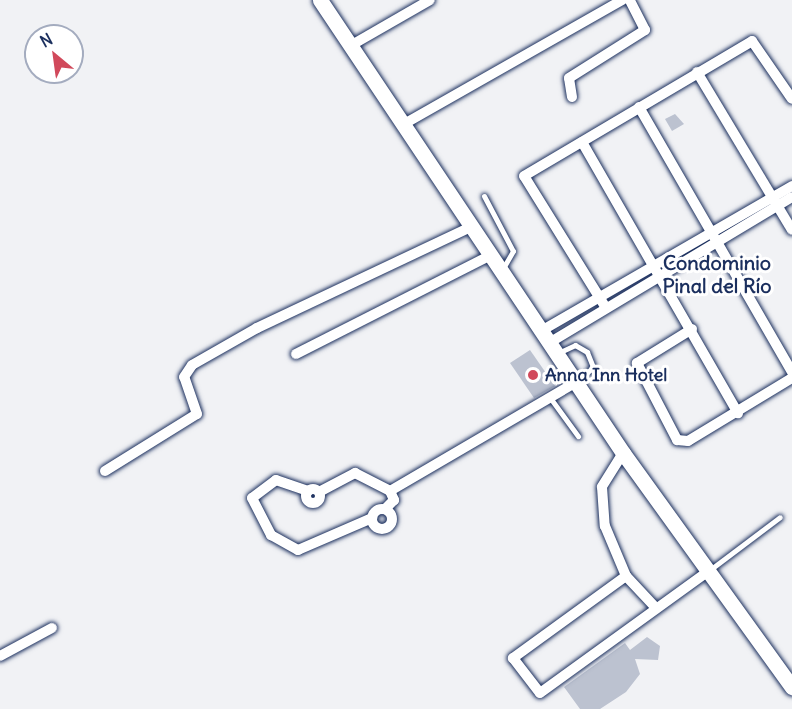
<!DOCTYPE html>
<meta charset="utf-8">
<style>
body{margin:0}
#map{position:relative;width:792px;height:709px;overflow:hidden;background:#f1f2f5;font-family:Delius,sans-serif}
div>[style]{position:absolute}
.building>*{inset:0;background:#bcc2d0}
.roads{filter:drop-shadow(0 0 2px #1b2f5e) drop-shadow(0 0 2px #1b2f5e)}
.lane>*{height:5px;margin:-2.5px;padding:0 2.5px;transform-origin:2.5px;border-radius:2.5px;background:#fff}
.street>*{height:10px;margin:-5px;padding:0 5px;transform-origin:5px;border-radius:5px;background:#fff}
.street>.ring{margin:-5px;padding:0;box-sizing:content-box;background:none;border:10px solid #fff;border-radius:50%}
.secondary>*{height:15px;margin:-7.5px;padding:0 7.5px;transform-origin:7.5px;border-radius:7.5px;background:#fff}
.dots>*{width:16px;height:16px;translate:-50% -50%;box-sizing:border-box;border:3px solid #fff;border-radius:50%}
span{translate:-50% -50%;white-space:nowrap;text-align:center;line-height:1.15;-webkit-text-stroke:6px #fff;paint-order:stroke}
.poi-label{font-size:18px;color:#1b2f5e;font-weight:700}
.left{translate:0 -50%;text-align:left}
.neighbourhood-label{font-size:20px;color:#1b2f5e;font-weight:700}
.north{position:absolute;left:24px;top:24px;width:60px;height:60px;box-sizing:border-box;background:#fff;border:2px solid #a4acbf;border-radius:50%;rotate:331deg;font-size:16px;font-weight:700;line-height:24px;text-align:center;color:#1b2f5e}
.north::after{content:'';display:block;margin:auto;width:21px;height:27px;background:#d1495b;clip-path:polygon(50% 0,100% 100%,50% 72%,0 100%)}
</style>
<div id="map">
<div class="building">
<i style="clip-path:polygon(675px 114px,684px 124px,672px 131px,665px 119px)"></i>
<i style="clip-path:polygon(530px 350px,555px 386px,534px 398px,510px 363px)"></i>
<i style="clip-path:polygon(647px 637px,660px 646px,658px 660px,635px 659px,640px 674px,626px 692px,600px 709px,580px 709px,564px 687px,625px 643px,630px 650px)"></i>
</div>
<div class="roads">
<div class="lane">
<i style="left:484px;top:196px;width:62px;rotate:62.2deg"></i>
<i style="left:513px;top:251px;width:20px;rotate:120deg"></i>
<i style="left:558px;top:353px;width:19px;rotate:-25deg"></i>
<i style="left:575px;top:345px;width:14px;rotate:30deg"></i>
<i style="left:587px;top:352px;width:16px;rotate:68deg"></i>
<i style="left:593px;top:367px;width:21px;rotate:137deg"></i>
<i style="left:551px;top:399px;width:46px;rotate:53.9deg"></i>
<i style="left:711px;top:569px;width:86px;rotate:-37deg"></i>
</div>
<div class="street">
<i style="left:350px;top:46px;width:92px;rotate:-29.9deg"></i>
<i style="left:697px;top:72px;width:184px;rotate:59deg"></i>
<i style="left:572px;top:97px;width:19px;rotate:-99deg"></i>
<i style="left:569px;top:78px;width:90px;rotate:-32.3deg"></i>
<i style="left:645px;top:30px;width:34px;rotate:-117deg"></i>
<i style="left:639px;top:107px;width:306px;rotate:60deg"></i>
<i style="left:404px;top:124px;width:251px;rotate:-29.6deg"></i>
<i style="left:582px;top:142px;width:313px;rotate:60.1deg"></i>
<i style="left:606px;top:308px;width:155px;rotate:-121.8deg"></i>
<i style="left:524px;top:176px;width:265px;rotate:-30.6deg"></i>
<i style="left:752px;top:41px;width:70px;rotate:55.4deg"></i>
<i style="left:692px;top:329px;width:65px;rotate:148.3deg"></i>
<i style="left:637px;top:363px;width:87px;rotate:62.5deg"></i>
<i style="left:677px;top:440px;width:11px;rotate:5deg"></i>
<i style="left:688px;top:441px;width:122px;rotate:-31.2deg"></i>
<i style="left:541px;top:331px;width:290px;rotate:-30deg"></i>
<i style="left:549px;top:343px;width:283px;rotate:-31deg"></i>
<i style="left:296px;top:354px;width:219px;rotate:-26.9deg"></i>
<i style="left:623px;top:453px;width:40px;rotate:122deg"></i>
<i style="left:602px;top:487px;width:39px;rotate:86deg"></i>
<i style="left:605px;top:526px;width:54px;rotate:67.2deg"></i>
<i style="left:626px;top:576px;width:42px;rotate:46.9deg"></i>
<i style="left:105px;top:471px;width:108px;rotate:-31.8deg"></i>
<i style="left:197px;top:414px;width:39px;rotate:-109deg"></i>
<i style="left:184px;top:377px;width:14px;rotate:-56deg"></i>
<i style="left:192px;top:365px;width:75px;rotate:-29.6deg"></i>
<i style="left:257px;top:328px;width:239px;rotate:-25.3deg"></i>
<i class="ring" style="left:306px;top:489px;width:4px;height:4px"></i>
<i style="left:308px;top:491px;width:34px;rotate:-161deg"></i>
<i style="left:276px;top:480px;width:30px;rotate:143deg"></i>
<i style="left:252px;top:498px;width:42px;rotate:62.8deg"></i>
<i style="left:271px;top:535px;width:31px;rotate:29deg"></i>
<i style="left:298px;top:550px;width:81px;rotate:-23.4deg"></i>
<i style="left:390px;top:491px;width:214px;rotate:-30.3deg"></i>
<i style="left:319px;top:492px;width:41px;rotate:-27.8deg"></i>
<i style="left:355px;top:473px;width:39px;rotate:27deg"></i>
<i style="left:390px;top:491px;width:10px;rotate:66deg"></i>
<i style="left:394px;top:500px;width:13px;rotate:135deg"></i>
<i class="ring" style="left:372px;top:509px;width:10px;height:10px"></i>
<i style="left:626px;top:576px;width:140px;rotate:144deg"></i>
<i style="left:513px;top:658px;width:44px;rotate:52.4deg"></i>
<i style="left:540px;top:693px;width:206px;rotate:-35.9deg"></i>
<i style="left:0;top:656px;width:59px;rotate:-28.3deg"></i>
</div>
<div class="secondary">
<i style="left:320px;top:0;width:545px;rotate:56.22deg"></i>
<i style="left:623px;top:453px;width:289px;rotate:54.2deg"></i>
</div>
</div>
<div class="dots">
<i style="left:533px;top:375px;background:#d1495b"></i>
</div>
<div class="poi-label">
<span class="left" style="left:545px;top:375px">Anna Inn Hotel</span>
</div>
<div class="neighbourhood-label">
<span style="left:717px;top:274px">Condominio<br>Pinal del Río</span>
</div>
<div class="north">N</div>
</div>
